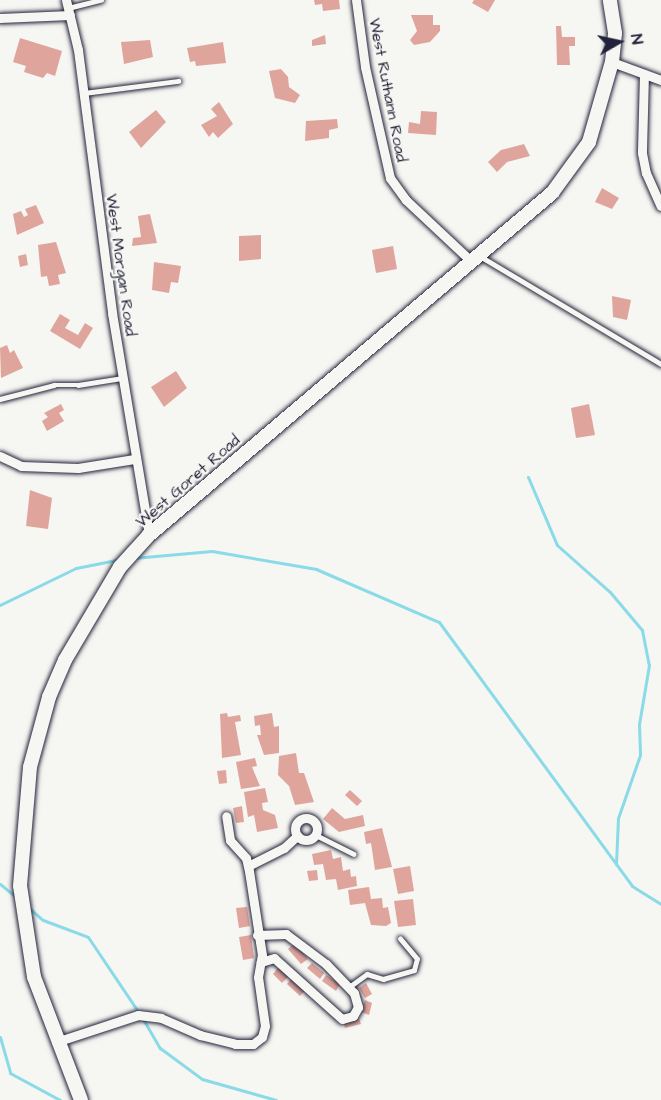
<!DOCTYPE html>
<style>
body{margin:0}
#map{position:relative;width:661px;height:1100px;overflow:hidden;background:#f6f6f2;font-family:"Architects Daughter",sans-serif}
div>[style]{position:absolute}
.stream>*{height:3px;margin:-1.5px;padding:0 1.5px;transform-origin:1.5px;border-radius:1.5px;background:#8adae7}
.building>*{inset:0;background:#dfa59d}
.roads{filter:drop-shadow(0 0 2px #22223b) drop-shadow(0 0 2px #22223b)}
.lane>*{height:4.5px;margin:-2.25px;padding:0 2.25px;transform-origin:2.25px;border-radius:2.25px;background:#f6f6f2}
.street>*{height:9px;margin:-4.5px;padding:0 4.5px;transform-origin:4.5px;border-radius:4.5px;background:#f6f6f2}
.street>.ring{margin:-4.5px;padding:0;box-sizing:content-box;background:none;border:9px solid #f6f6f2;border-radius:50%}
.secondary>*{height:14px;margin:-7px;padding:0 7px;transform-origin:7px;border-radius:7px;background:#f6f6f2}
span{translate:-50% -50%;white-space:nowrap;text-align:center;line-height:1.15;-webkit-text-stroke:4.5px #f6f6f2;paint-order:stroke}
.street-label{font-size:16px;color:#22223b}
.north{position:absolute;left:589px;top:12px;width:60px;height:60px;-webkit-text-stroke:4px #f6f6f2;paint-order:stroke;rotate:81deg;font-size:16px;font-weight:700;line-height:24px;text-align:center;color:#22223b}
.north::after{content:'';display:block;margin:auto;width:21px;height:27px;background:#22223b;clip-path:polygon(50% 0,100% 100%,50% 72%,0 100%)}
</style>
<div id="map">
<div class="stream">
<i style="left:528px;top:477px;width:74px;rotate:66.9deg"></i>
<i style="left:557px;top:545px;width:71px;rotate:41.6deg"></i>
<i style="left:610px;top:592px;width:50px;rotate:49.9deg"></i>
<i style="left:642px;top:630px;width:36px;rotate:79deg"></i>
<i style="left:649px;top:665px;width:60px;rotate:99.6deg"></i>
<i style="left:639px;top:724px;width:31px;rotate:88deg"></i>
<i style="left:640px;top:755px;width:67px;rotate:109.2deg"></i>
<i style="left:618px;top:818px;width:46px;rotate:92.5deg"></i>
<i style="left:133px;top:558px;width:79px;rotate:-5.1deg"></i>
<i style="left:212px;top:551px;width:106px;rotate:9.8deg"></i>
<i style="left:316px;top:569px;width:134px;rotate:23.3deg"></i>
<i style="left:439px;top:622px;width:327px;rotate:53.8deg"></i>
<i style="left:632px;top:886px;width:34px;rotate:32deg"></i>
<i style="left:0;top:605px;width:85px;rotate:-26deg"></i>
<i style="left:76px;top:568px;width:46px;rotate:-11.3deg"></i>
<i style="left:0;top:884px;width:22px;rotate:39deg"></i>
<i style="left:29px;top:908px;width:18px;rotate:41deg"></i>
<i style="left:43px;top:920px;width:48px;rotate:20.7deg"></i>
<i style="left:88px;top:937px;width:92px;rotate:56.1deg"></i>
<i style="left:143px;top:1019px;width:34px;rotate:60deg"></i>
<i style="left:160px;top:1048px;width:52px;rotate:36.4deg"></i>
<i style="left:202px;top:1079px;width:77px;rotate:15.8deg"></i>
<i style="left:0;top:1037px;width:37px;rotate:74deg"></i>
<i style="left:10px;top:1073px;width:57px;rotate:28.4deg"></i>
</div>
<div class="building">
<i style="clip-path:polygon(314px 0,339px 0,340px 9px,323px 11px,322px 4px,315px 5px)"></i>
<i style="clip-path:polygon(474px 0,495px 0,488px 12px,472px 3px)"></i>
<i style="clip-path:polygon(411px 15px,433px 15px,433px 25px,440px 25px,440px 31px,430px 42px,414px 45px,410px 40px,417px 31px)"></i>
<i style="clip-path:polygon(556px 26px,561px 26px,562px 37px,575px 37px,575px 46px,569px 46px,570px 65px,557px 65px)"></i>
<i style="clip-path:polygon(325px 35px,326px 44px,312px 46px,312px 40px)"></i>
<i style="clip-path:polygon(20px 38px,62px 51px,55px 76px,47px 73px,43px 78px,24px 72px,26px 66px,13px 62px)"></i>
<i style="clip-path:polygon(150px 40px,153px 57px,124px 64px,121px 42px)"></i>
<i style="clip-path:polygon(223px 42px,226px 63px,196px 66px,195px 61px,190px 62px,187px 48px)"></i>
<i style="clip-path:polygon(281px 69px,288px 77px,289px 87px,300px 95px,295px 103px,275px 98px,269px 71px)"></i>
<i style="clip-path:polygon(219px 102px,233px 124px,218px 138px,213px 132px,209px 137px,201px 125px,217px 116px,211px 109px)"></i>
<i style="clip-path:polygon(156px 110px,166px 122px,141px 148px,129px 132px)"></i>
<i style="clip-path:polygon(421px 111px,437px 112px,436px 135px,408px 133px,409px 122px,420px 124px)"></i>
<i style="clip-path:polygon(337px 119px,338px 128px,329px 130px,329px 138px,305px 141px,306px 121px)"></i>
<i style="clip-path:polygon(524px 144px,530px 156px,507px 162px,497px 172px,488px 162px,501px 150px)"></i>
<i style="clip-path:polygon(602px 188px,619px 198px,612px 209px,595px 202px)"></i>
<i style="clip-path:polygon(36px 205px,44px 223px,17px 235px,13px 214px,21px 211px,24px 217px,28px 215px,25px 209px)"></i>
<i style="clip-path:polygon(150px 214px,157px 243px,132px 246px,133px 238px,141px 237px,138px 216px)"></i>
<i style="clip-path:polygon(261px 235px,261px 259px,239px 261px,239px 236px)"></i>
<i style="clip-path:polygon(56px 242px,66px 273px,58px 275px,60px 284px,49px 286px,47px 276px,41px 277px,38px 245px)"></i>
<i style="clip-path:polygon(393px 246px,397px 269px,376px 273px,372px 250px)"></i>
<i style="clip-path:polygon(26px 254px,28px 265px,20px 267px,18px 256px)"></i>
<i style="clip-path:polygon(154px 262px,181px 266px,178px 283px,171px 282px,169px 293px,152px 290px)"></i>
<i style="clip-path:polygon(612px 296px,631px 300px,627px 320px,613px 317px)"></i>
<i style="clip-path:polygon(60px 314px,70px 320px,65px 328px,78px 335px,85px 323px,93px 328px,80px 349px,50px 331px)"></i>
<i style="clip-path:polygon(7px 345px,10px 353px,14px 350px,23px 368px,1px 378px,0 348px)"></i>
<i style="clip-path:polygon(176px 371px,187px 388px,164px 407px,151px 387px)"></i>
<i style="clip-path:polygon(61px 404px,64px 410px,59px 413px,64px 421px,47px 431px,42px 421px,48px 417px,44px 413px)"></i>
<i style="clip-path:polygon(589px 404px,595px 435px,576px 438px,571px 408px)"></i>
<i style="clip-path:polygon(30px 490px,52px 498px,48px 529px,26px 526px)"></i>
<i style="clip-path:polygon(227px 713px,228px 717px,240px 715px,241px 721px,235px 722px,241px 755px,222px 758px,220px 714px)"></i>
<i style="clip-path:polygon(272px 713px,274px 727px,279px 726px,279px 753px,264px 755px,257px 735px,261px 735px,260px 725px,255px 726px,254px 716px)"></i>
<i style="clip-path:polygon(296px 753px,299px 773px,304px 773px,314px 802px,295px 805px,289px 786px,278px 775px,279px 756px)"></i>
<i style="clip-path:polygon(255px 758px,257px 766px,252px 767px,260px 786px,241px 789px,236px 762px)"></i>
<i style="clip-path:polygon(226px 770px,227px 783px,219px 784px,217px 771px)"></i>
<i style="clip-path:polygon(265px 788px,268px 802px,262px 803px,263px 810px,275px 815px,278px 828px,257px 832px,254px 815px,248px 817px,244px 792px)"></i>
<i style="clip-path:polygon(350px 790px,362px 801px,357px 806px,345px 795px)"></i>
<i style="clip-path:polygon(242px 806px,244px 822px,236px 823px,233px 808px)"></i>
<i style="clip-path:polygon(332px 808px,345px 819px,363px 815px,365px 826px,339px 832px,323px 819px)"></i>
<i style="clip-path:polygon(382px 828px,392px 867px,375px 870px,371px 843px,366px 844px,364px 832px)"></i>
<i style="clip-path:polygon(331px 850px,333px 859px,341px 857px,343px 871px,350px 869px,351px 877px,356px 876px,357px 886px,338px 890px,336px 879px,326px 880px,323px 864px,314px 865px,312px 854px)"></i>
<i style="clip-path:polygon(410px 866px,414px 891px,398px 894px,393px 869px)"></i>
<i style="clip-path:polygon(317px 870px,318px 880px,309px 881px,307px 871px)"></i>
<i style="clip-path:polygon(369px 887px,371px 899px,382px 898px,383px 908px,388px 907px,391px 923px,386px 926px,371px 925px,365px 903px,350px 905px,348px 890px)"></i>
<i style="clip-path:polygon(413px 899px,416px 925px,398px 927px,394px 901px)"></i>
<i style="clip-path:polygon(247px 907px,250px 926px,239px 928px,236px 908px)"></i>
<i style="clip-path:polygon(251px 935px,254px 958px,243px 960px,239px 937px)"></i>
<i style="clip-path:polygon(295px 943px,308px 959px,301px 964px,288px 949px)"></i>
<i style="clip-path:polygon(312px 963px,324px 973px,320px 979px,307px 968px)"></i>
<i style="clip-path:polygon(280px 965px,290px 975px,282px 983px,273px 974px)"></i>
<i style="clip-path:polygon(326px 975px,340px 984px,336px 991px,322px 981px)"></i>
<i style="clip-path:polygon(293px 977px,306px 989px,300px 996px,287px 984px)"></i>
<i style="clip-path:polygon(366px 983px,372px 994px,365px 998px,359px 988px)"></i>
<i style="clip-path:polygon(365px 1000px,372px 1003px,369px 1015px,361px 1012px)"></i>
<i style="clip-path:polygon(358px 1016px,361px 1024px,345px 1028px,343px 1021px)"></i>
</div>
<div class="roads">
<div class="lane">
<i style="left:68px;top:8px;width:34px;rotate:-14deg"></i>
<i style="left:84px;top:93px;width:95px;rotate:-7.3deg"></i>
<i style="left:480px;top:256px;width:211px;rotate:30.8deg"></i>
<i style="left:0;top:399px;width:56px;rotate:-14.5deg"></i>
<i style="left:54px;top:385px;width:24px"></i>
<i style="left:78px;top:385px;width:45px;rotate:-9deg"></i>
<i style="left:316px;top:835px;width:42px;rotate:26.6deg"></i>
<i style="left:349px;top:987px;width:22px;rotate:-36deg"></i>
<i style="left:367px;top:974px;width:17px;rotate:17deg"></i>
<i style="left:383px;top:979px;width:32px;rotate:-16deg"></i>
<i style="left:414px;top:970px;width:11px;rotate:-75deg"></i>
<i style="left:417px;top:959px;width:26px;rotate:-130deg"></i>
</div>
<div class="street">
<i style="left:66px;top:0;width:51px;rotate:76.5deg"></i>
<i style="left:78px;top:50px;width:265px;rotate:82.6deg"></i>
<i style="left:112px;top:313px;width:225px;rotate:80.5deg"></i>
<i style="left:356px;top:0;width:68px;rotate:82.3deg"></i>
<i style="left:365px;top:67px;width:114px;rotate:77.3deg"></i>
<i style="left:390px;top:178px;width:27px;rotate:54deg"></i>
<i style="left:406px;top:200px;width:89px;rotate:43.2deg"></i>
<i style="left:0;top:18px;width:70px;rotate:-2.5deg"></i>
<i style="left:612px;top:62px;width:52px;rotate:20.2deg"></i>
<i style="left:644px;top:74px;width:79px;rotate:91.5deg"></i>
<i style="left:642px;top:153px;width:20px;rotate:79deg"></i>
<i style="left:646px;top:173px;width:36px;rotate:66deg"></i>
<i style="left:0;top:456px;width:23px;rotate:25deg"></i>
<i style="left:21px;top:466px;width:57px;rotate:2deg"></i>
<i style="left:78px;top:468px;width:57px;rotate:-9.1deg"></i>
<i class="ring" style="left:295px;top:818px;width:13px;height:13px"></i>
<i style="left:248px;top:866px;width:40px;rotate:-26.6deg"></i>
<i style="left:284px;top:848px;width:18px;rotate:-43deg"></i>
<i style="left:257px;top:935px;width:29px;rotate:-2deg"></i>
<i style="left:286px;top:934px;width:50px;rotate:36.9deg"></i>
<i style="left:326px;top:964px;width:40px;rotate:46deg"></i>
<i style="left:354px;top:993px;width:15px;rotate:74deg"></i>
<i style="left:358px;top:1007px;width:10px;rotate:119deg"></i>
<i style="left:353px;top:1016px;width:11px;rotate:165deg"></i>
<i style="left:342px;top:1019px;width:91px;rotate:-138.1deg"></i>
<i style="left:274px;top:958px;width:14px;rotate:163deg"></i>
<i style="left:56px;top:1042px;width:86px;rotate:-18.2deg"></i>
<i style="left:138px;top:1015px;width:23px;rotate:7deg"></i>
<i style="left:161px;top:1018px;width:43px;rotate:23.6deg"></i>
<i style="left:200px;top:1035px;width:36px;rotate:14deg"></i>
<i style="left:235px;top:1044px;width:18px"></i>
<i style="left:253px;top:1044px;width:11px;rotate:-38deg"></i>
<i style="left:262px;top:1037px;width:11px;rotate:-75deg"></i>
<i style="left:265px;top:1026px;width:49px;rotate:-98.1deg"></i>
<i style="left:258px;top:977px;width:22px;rotate:-80deg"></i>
<i style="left:262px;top:955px;width:85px;rotate:-98.8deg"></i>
<i style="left:249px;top:871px;width:13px;rotate:-103deg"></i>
<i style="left:246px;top:858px;width:24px;rotate:-132deg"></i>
<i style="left:230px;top:840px;width:24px;rotate:-99deg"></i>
</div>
<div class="secondary">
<i style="left:81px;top:1100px;width:132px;rotate:-110.9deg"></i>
<i style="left:34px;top:977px;width:92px;rotate:-98.7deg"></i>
<i style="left:20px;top:886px;width:119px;rotate:-85.2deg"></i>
<i style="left:30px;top:767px;width:73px;rotate:-74.8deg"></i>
<i style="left:49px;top:697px;width:40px;rotate:-66.6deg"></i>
<i style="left:65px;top:660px;width:108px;rotate:-59.4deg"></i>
<i style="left:120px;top:567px;width:43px;rotate:-47.8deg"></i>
<i style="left:149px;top:535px;width:529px;rotate:-40.32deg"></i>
<i style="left:552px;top:193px;width:63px;rotate:-54deg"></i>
<i style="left:589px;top:142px;width:83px;rotate:-74deg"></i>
<i style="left:612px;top:62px;width:29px;rotate:-84deg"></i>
<i style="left:615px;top:33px;width:33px;rotate:-99deg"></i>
</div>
</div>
<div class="street-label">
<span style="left:388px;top:90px;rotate:79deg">West Ruthann Road</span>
<span style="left:121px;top:265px;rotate:82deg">West Morgan Road</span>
<span style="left:188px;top:481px;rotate:-41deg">West Goret Road</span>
</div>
<div class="north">N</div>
</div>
